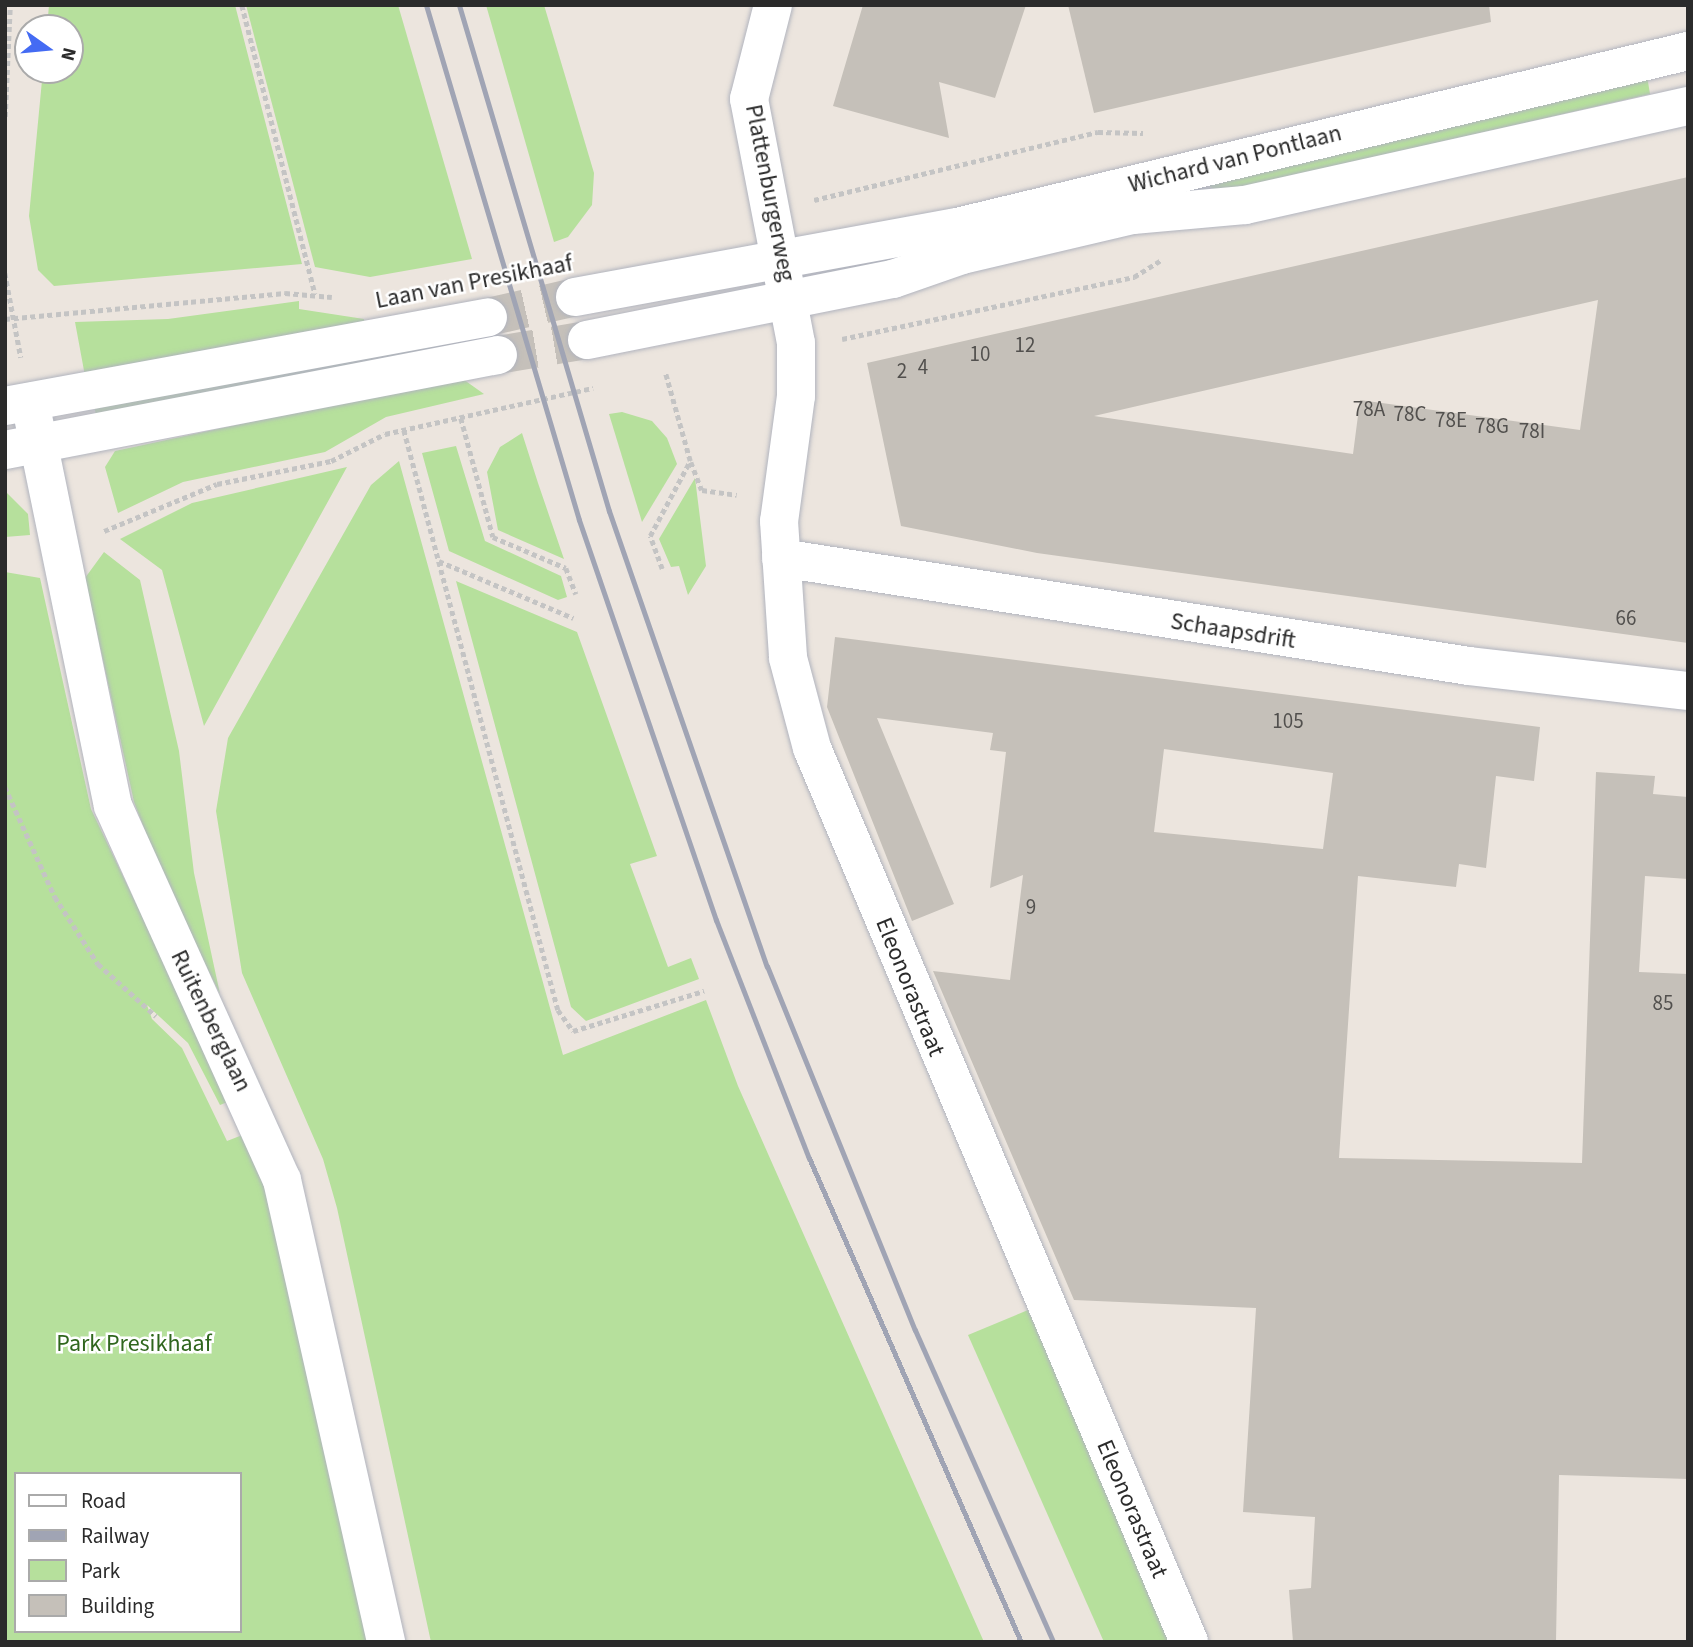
<!DOCTYPE html>
<style>
body{margin:0}
#map{position:relative;width:1693px;height:1647px;overflow:hidden;background:#ece5de;font-family:"Source Sans 3",sans-serif}
div>[style]{position:absolute}
.green>*{inset:0;background:#b6e09c}
.building>*{inset:0;background:#c5c0b9}
.tertiary-tunnel>*{height:38px;margin-top:-19px;transform-origin:0;background:repeating-linear-gradient(90deg,#c5c0ba 0 38px,transparent 0 57px)}
.path>*{height:4.5px;margin-top:-2.25px;transform-origin:0;background:repeating-linear-gradient(90deg,#c4c4c4 0 5px,transparent 0 8.5px)}
.roads{filter:drop-shadow(0 0 2px #b1b4be) drop-shadow(0 0 2px #b1b4be)}
.minor>*{height:38px;margin:-19px;padding:0 19px;transform-origin:19px;border-radius:19px;background:#fff}
.tertiary>*{height:38px;margin:-19px;padding:0 19px;transform-origin:19px;border-radius:19px;background:#fff}
.rail>*{height:5px;margin:-2.5px;padding:0 2.5px;transform-origin:2.5px;border-radius:2.5px;background:#a0a4b4}
span{translate:-50% -50%;white-space:nowrap;text-align:center;line-height:1.15;-webkit-text-stroke:5px #fff;paint-order:stroke}
.number-label{font-size:21px;color:#52504e}
.number-label span{-webkit-text-stroke-width:0}
.street-label{font-size:24px;color:#2b2b2b}
.park-label{font-size:24px;color:#2f661d}
.frame{position:absolute;inset:0;border:7px solid #2b2b2b;pointer-events:none}
.legend{position:absolute;left:14px;top:1472px;width:228px;height:161px;box-sizing:border-box;background:#fff;border:2px solid #aaa;margin:0;padding:9px 12px;list-style:none;font-size:21px;color:#2b2b2b}
.legend li{display:flex;align-items:center;gap:14px;height:35px}
.legend b{width:35px;border:2px solid #aaa}
.north{position:absolute;left:14px;top:14px;width:70px;height:70px;box-sizing:border-box;background:#fff;border:2px solid #aaa;border-radius:50%;rotate:105deg;font-size:19px;font-weight:700;line-height:28px;text-align:center;color:#2b2b2b}
.north::after{content:'';display:block;margin:auto;width:24px;height:32px;background:#446bf3;clip-path:polygon(50% 0,100% 100%,50% 72%,0 100%)}
</style>
<div id="map">
<div class="green">
<i style="clip-path:polygon(49px 5px,235px 5px,302px 264px,54px 286px,38px 270px,29px 216px,43px 70px,70px 70px,70px 28px,47px 28px)"></i>
<i style="clip-path:polygon(246px 5px,398px 5px,472px 259px,370px 277px,315px 267px)"></i>
<i style="clip-path:polygon(486px 5px,544px 5px,594px 173px,592px 205px,568px 237px,554px 242px)"></i>
<i style="clip-path:polygon(1647px 76px,1650px 94px,1218px 193px,1208px 185px)"></i>
<i style="clip-path:polygon(299px 301px,299px 309px,364px 319px,365px 326px,85px 376px,75px 322px,168px 319px)"></i>
<i style="clip-path:polygon(450px 335px,453px 350px,97px 420px,94px 405px)"></i>
<i style="clip-path:polygon(460px 377px,484px 394px,386px 417px,325px 452px,183px 482px,118px 513px,105px 467px,115px 451px)"></i>
<i style="clip-path:polygon(622px 412px,652px 421px,667px 438px,677px 464px,642px 522px,609px 414px)"></i>
<i style="clip-path:polygon(522px 433px,538px 483px,564px 559px,498px 530px,487px 472px,500px 447px)"></i>
<i style="clip-path:polygon(456px 446px,485px 541px,561px 576px,567px 597px,558px 600px,449px 551px,422px 453px)"></i>
<i style="clip-path:polygon(399px 461px,563px 1055px,706px 1000px,738px 1086px,984px 1642px,431px 1642px,337px 1208px,323px 1159px,242px 973px,216px 811px,228px 738px,371px 485px)"></i>
<i style="clip-path:polygon(347px 467px,204px 726px,162px 570px,120px 539px,192px 503px)"></i>
<i style="clip-path:polygon(695px 478px,706px 566px,688px 595px,679px 566px,671px 567px,659px 539px)"></i>
<i style="clip-path:polygon(5px 491px,28px 514px,30px 535px,5px 537px)"></i>
<i style="clip-path:polygon(104px 552px,140px 580px,179px 751px,194px 873px,220px 994px,166px 886px,134px 802px,85px 578px)"></i>
<i style="clip-path:polygon(evenodd,5px 572px,40px 578px,91px 809px,230px 1101px,220px 1105px,188px 1043px,147px 1005px,152px 1019px,182px 1048px,227px 1141px,245px 1134px,266px 1186px,368px 1642px,5px 1642px,5px 572px,16px 1474px,240px 1474px,240px 1631px,16px 1631px,16px 1474px)"></i>
<i style="clip-path:polygon(456px 581px,577px 632px,657px 856px,630px 864px,668px 967px,691px 958px,699px 979px,586px 1021px,571px 1007px)"></i>
<i style="clip-path:polygon(1028px 1310px,1178px 1642px,1104px 1642px,968px 1335px)"></i>
</div>
<div class="building">
<i style="clip-path:polygon(863px 5px,1026px 5px,995px 98px,939px 82px,949px 138px,833px 106px)"></i>
<i style="clip-path:polygon(1068px 5px,1489px 5px,1491px 22px,1094px 113px)"></i>
<i style="clip-path:polygon(evenodd,1688px 177px,1688px 643px,1037px 553px,901px 526px,867px 363px,1688px 177px,1598px 300px,1580px 430px,1360px 400px,1353px 454px,1094px 416px,1598px 300px)"></i>
<i style="clip-path:polygon(evenodd,835px 637px,1540px 727px,1534px 781px,1496px 776px,1486px 868px,1459px 864px,1456px 887px,1358px 876px,1339px 1158px,1582px 1163px,1596px 772px,1655px 776px,1653px 794px,1688px 797px,1688px 879px,1645px 876px,1639px 972px,1688px 974px,1688px 1479px,1559px 1475px,1556px 1642px,1293px 1642px,1289px 1590px,1311px 1588px,1315px 1517px,1243px 1512px,1256px 1308px,1074px 1300px,933px 971px,1010px 980px,1023px 875px,990px 888px,1006px 752px,990px 750px,993px 733px,877px 718px,954px 904px,912px 921px,827px 707px,835px 637px,1164px 749px,1333px 773px,1323px 849px,1154px 832px,1164px 749px)"></i>
</div>
<div class="tertiary-tunnel">
<i style="left:488px;top:317px;width:89px;rotate:-12.9deg"></i>
<i style="left:498px;top:355px;width:90px;rotate:-9.6deg"></i>
</div>
<div class="path">
<i style="left:242px;top:5px;width:298px;rotate:75.8deg"></i>
<i style="left:5px;top:117px;width:112px;rotate:-87.4deg"></i>
<i style="left:814px;top:200px;width:292px;rotate:-13.5deg"></i>
<i style="left:1098px;top:132px;width:45px;rotate:1.3deg"></i>
<i style="left:5px;top:273px;width:86px;rotate:79.3deg"></i>
<i style="left:509px;top:277px;width:30px;rotate:-14deg"></i>
<i style="left:5px;top:319px;width:281px;rotate:-5.3deg"></i>
<i style="left:285px;top:293px;width:47px;rotate:4.9deg"></i>
<i style="left:842px;top:339px;width:299px;rotate:-12deg"></i>
<i style="left:1134px;top:277px;width:32px;rotate:-32deg"></i>
<i style="left:461px;top:418px;width:123px;rotate:74.9deg"></i>
<i style="left:493px;top:537px;width:79px;rotate:23deg"></i>
<i style="left:566px;top:568px;width:28px;rotate:69deg"></i>
<i style="left:404px;top:430px;width:600px;rotate:75.13deg"></i>
<i style="left:558px;top:1010px;width:26px;rotate:54deg"></i>
<i style="left:573px;top:1031px;width:137px;rotate:-17deg"></i>
<i style="left:691px;top:462px;width:30px;rotate:69deg"></i>
<i style="left:702px;top:490px;width:35px;rotate:8deg"></i>
<i style="left:104px;top:531px;width:122px;rotate:-22.6deg"></i>
<i style="left:217px;top:484px;width:116px;rotate:-11.4deg"></i>
<i style="left:331px;top:461px;width:60px;rotate:-26.6deg"></i>
<i style="left:385px;top:434px;width:213px;rotate:-12.5deg"></i>
<i style="left:439px;top:561px;width:146px;rotate:23deg"></i>
<i style="left:662px;top:569px;width:35px;rotate:-110deg"></i>
<i style="left:650px;top:536px;width:85px;rotate:-61.9deg"></i>
<i style="left:690px;top:461px;width:92px;rotate:-105.7deg"></i>
<i style="left:5px;top:787px;width:121px;rotate:65.6deg"></i>
<i style="left:55px;top:897px;width:80px;rotate:57.3deg"></i>
<i style="left:98px;top:964px;width:78px;rotate:41.9deg"></i>
</div>
<div class="roads">
<div class="minor">
<i style="left:773px;top:5px;width:97px;rotate:104.3deg"></i>
<i style="left:749px;top:99px;width:248px;rotate:79.1deg"></i>
<i style="left:796px;top:343px;width:53px;rotate:90deg"></i>
<i style="left:796px;top:396px;width:126px;rotate:97.7deg"></i>
<i style="left:779px;top:521px;width:137px;rotate:86.2deg"></i>
<i style="left:788px;top:658px;width:93px;rotate:75.1deg"></i>
<i style="left:812px;top:748px;width:970px;rotate:67.13deg"></i>
<i style="left:30px;top:402px;width:412px;rotate:78.4deg"></i>
<i style="left:113px;top:806px;width:410px;rotate:65.7deg"></i>
<i style="left:282px;top:1180px;width:474px;rotate:77.3deg"></i>
<i style="left:781px;top:558px;width:696px;rotate:8.92deg"></i>
<i style="left:1469px;top:666px;width:220px;rotate:6.5deg"></i>
</div>
<div class="tertiary">
<i style="left:575px;top:297px;width:388px;rotate:-10.4deg"></i>
<i style="left:957px;top:227px;width:752px;rotate:-13.54deg"></i>
<i style="left:587px;top:340px;width:312px;rotate:-11.3deg"></i>
<i style="left:893px;top:279px;width:73px;rotate:-19.2deg"></i>
<i style="left:962px;top:255px;width:176px;rotate:-13.2deg"></i>
<i style="left:1133px;top:215px;width:112px;rotate:-5.1deg"></i>
<i style="left:1245px;top:205px;width:454px;rotate:-12.6deg"></i>
<i style="left:5px;top:406px;width:491px;rotate:-10.4deg"></i>
<i style="left:5px;top:450px;width:502px;rotate:-10.91deg"></i>
</div>
</div>
<div class="rail">
<i style="left:426px;top:5px;width:537px;rotate:73.45deg"></i>
<i style="left:579px;top:520px;width:423px;rotate:71.1deg"></i>
<i style="left:716px;top:920px;width:256px;rotate:68.7deg"></i>
<i style="left:809px;top:1158px;width:528px;rotate:66.35deg"></i>
<i style="left:459px;top:5px;width:528px;rotate:73.49deg"></i>
<i style="left:609px;top:511px;width:482px;rotate:70.9deg"></i>
<i style="left:767px;top:966px;width:393px;rotate:67.9deg"></i>
<i style="left:915px;top:1330px;width:341px;rotate:66.1deg"></i>
</div>
<div class="number-label">
<span style="left:1025px;top:345px">12</span>
<span style="left:980px;top:354px">10</span>
<span style="left:923px;top:367px">4</span>
<span style="left:902px;top:371px">2</span>
<span style="left:1369px;top:409px">78A</span>
<span style="left:1410px;top:414px">78C</span>
<span style="left:1451px;top:420px">78E</span>
<span style="left:1492px;top:426px">78G</span>
<span style="left:1532px;top:431px">78I</span>
<span style="left:1626px;top:618px">66</span>
<span style="left:1288px;top:721px">105</span>
<span style="left:1031px;top:907px">9</span>
<span style="left:1663px;top:1003px">85</span>
</div>
<div class="street-label">
<span style="left:1235px;top:159px;rotate:-14deg">Wichard van Pontlaan</span>
<span style="left:770px;top:193px;rotate:79deg">Plattenburgerweg</span>
<span style="left:474px;top:282px;rotate:-11deg">Laan van Presikhaaf</span>
<span style="left:1233px;top:631px;rotate:9deg">Schaapsdrift</span>
<span style="left:910px;top:987px;rotate:68deg">Eleonorastraat</span>
<span style="left:211px;top:1021px;rotate:64deg">Ruitenberglaan</span>
<span style="left:1132px;top:1509px;rotate:67deg">Eleonorastraat</span>
</div>
<div class="park-label">
<span style="left:134px;top:1344px">Park Presikhaaf</span>
</div>
<div class="frame"></div>
<ul class="legend">
<li><b style="height:9px;background:#fff"></b>Road</li>
<li><b style="height:9px;background:#a0a4b4"></b>Railway</li>
<li><b style="height:19px;background:#b6e09c"></b>Park</li>
<li><b style="height:19px;background:#c5c0b9"></b>Building</li>
</ul>
<div class="north">N</div>
</div>
